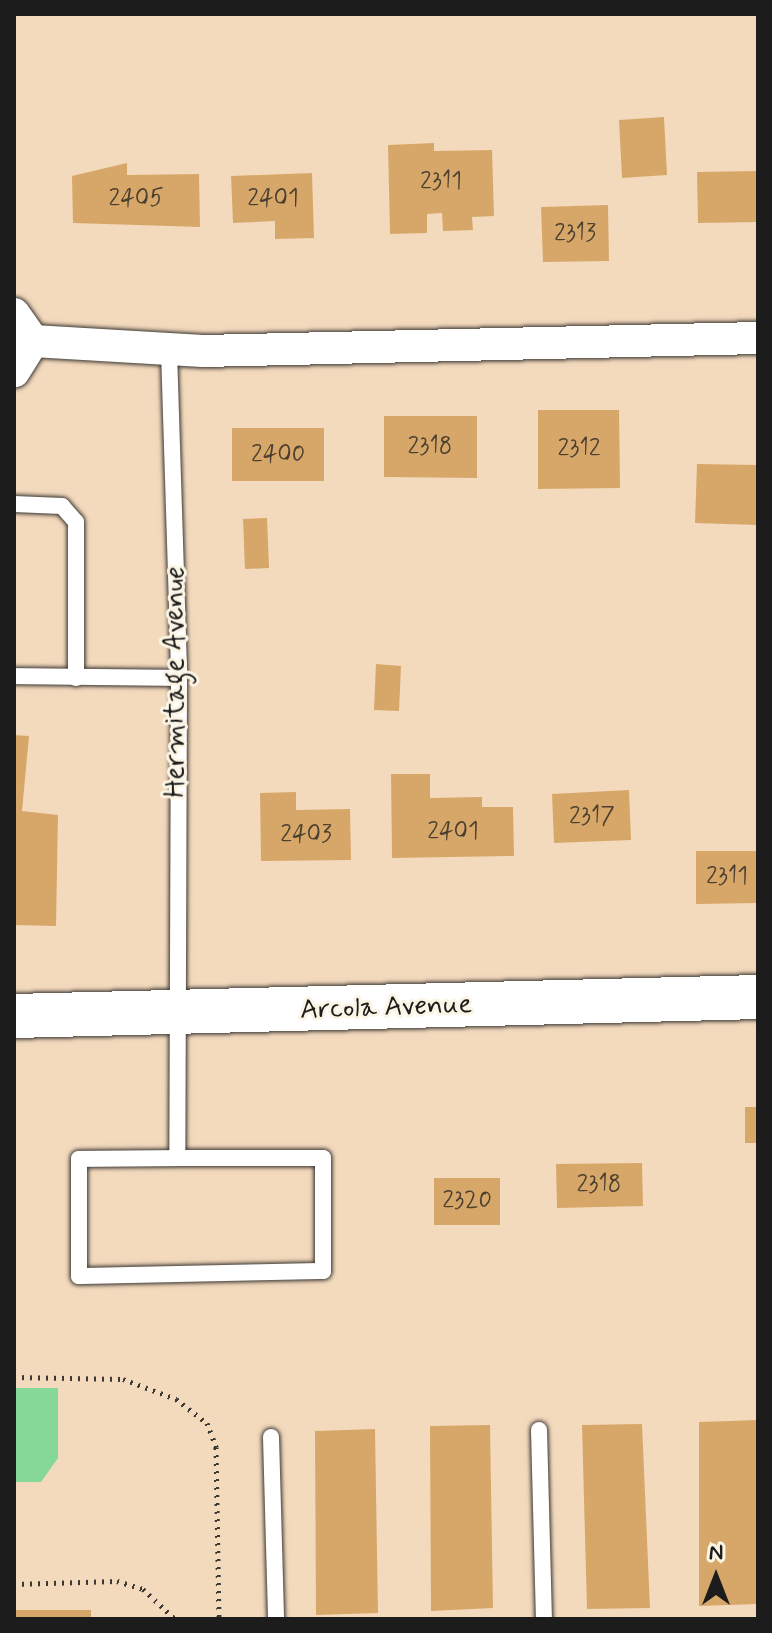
<!DOCTYPE html>
<style>
body{margin:0}
#map{position:relative;width:772px;height:1633px;overflow:hidden;background:#f4dabd;font-family:Mynerve,sans-serif}
div>[style]{position:absolute}
.green>*{inset:0;background:#86d899}
.building>*{inset:0;background:#d7a769}
.path>*{height:5px;margin-top:-2.5px;transform-origin:0;background:repeating-linear-gradient(90deg,#3c3834 0 2px,transparent 0 8px)}
.roads{filter:drop-shadow(0 0 2px #3c3834) drop-shadow(0 0 2px #3c3834)}
.lane>*{height:16px;margin:-8px;padding:0 8px;transform-origin:8px;border-radius:8px;background:#fff}
.street>*{height:32px;margin:-16px;padding:0 16px;transform-origin:16px;border-radius:16px;background:#fff}
.secondary>*{height:44px;margin:-22px;padding:0 22px;transform-origin:22px;border-radius:22px;background:#fff}
span{translate:-50% -50%;white-space:nowrap;text-align:center;line-height:1.15;-webkit-text-stroke:6px #fcf5e5;paint-order:stroke}
.number-label{font-size:24px;color:#4b3f2f}
.number-label span{-webkit-text-stroke-width:0}
.street-label{font-size:28px;color:#1c1c1c}
.frame{position:absolute;inset:0;border:16px solid #1c1c1c;pointer-events:none}
.north{position:absolute;left:676px;top:1537px;width:80px;height:80px;-webkit-text-stroke:6px #fcf5e5;paint-order:stroke;rotate:0deg;font-size:22px;font-weight:700;line-height:32px;text-align:center;color:#1c1c1c}
.north::after{content:'';display:block;margin:auto;width:28px;height:36px;background:#1c1c1c;clip-path:polygon(50% 0,100% 100%,50% 72%,0 100%)}
</style>
<div id="map">
<div class="green">
<i style="clip-path:polygon(14px 1388px,58px 1388px,58px 1458px,41px 1482px,14px 1482px)"></i>
</div>
<div class="building">
<i style="clip-path:polygon(664px 117px,667px 175px,622px 178px,619px 120px)"></i>
<i style="clip-path:polygon(434px 143px,434px 151px,492px 150px,494px 216px,472px 217px,473px 230px,443px 231px,442px 213px,427px 214px,427px 233px,390px 234px,388px 145px)"></i>
<i style="clip-path:polygon(127px 163px,127px 175px,199px 174px,200px 227px,73px 223px,72px 176px)"></i>
<i style="clip-path:polygon(758px 171px,758px 222px,698px 223px,697px 172px)"></i>
<i style="clip-path:polygon(312px 173px,314px 238px,275px 239px,275px 221px,233px 223px,231px 176px)"></i>
<i style="clip-path:polygon(608px 205px,609px 261px,543px 262px,541px 207px)"></i>
<i style="clip-path:polygon(538px 410px,619px 410px,620px 488px,538px 489px)"></i>
<i style="clip-path:polygon(384px 416px,477px 416px,477px 478px,384px 477px)"></i>
<i style="clip-path:polygon(232px 428px,324px 428px,324px 481px,232px 481px)"></i>
<i style="clip-path:polygon(697px 464px,758px 465px,758px 525px,695px 523px)"></i>
<i style="clip-path:polygon(267px 518px,269px 568px,245px 569px,243px 519px)"></i>
<i style="clip-path:polygon(376px 664px,401px 666px,399px 711px,374px 710px)"></i>
<i style="clip-path:polygon(14px 735px,29px 736px,22px 811px,58px 815px,56px 926px,14px 925px)"></i>
<i style="clip-path:polygon(391px 774px,430px 774px,430px 798px,482px 797px,482px 807px,513px 807px,514px 856px,392px 858px)"></i>
<i style="clip-path:polygon(629px 790px,631px 840px,554px 843px,552px 794px)"></i>
<i style="clip-path:polygon(296px 792px,296px 810px,350px 809px,351px 860px,261px 861px,260px 793px)"></i>
<i style="clip-path:polygon(696px 851px,758px 851px,758px 903px,696px 904px)"></i>
<i style="clip-path:polygon(745px 1107px,758px 1107px,758px 1143px,745px 1143px)"></i>
<i style="clip-path:polygon(642px 1163px,643px 1206px,557px 1208px,556px 1164px)"></i>
<i style="clip-path:polygon(434px 1178px,500px 1178px,500px 1225px,434px 1225px)"></i>
<i style="clip-path:polygon(758px 1420px,758px 1604px,699px 1606px,699px 1422px)"></i>
<i style="clip-path:polygon(642px 1424px,650px 1608px,587px 1609px,582px 1425px)"></i>
<i style="clip-path:polygon(490px 1425px,493px 1608px,431px 1611px,430px 1426px)"></i>
<i style="clip-path:polygon(375px 1429px,378px 1613px,316px 1615px,315px 1431px)"></i>
<i style="clip-path:polygon(14px 1610px,91px 1610px,91px 1619px,14px 1619px)"></i>
</div>
<div class="path">
<i style="left:14px;top:1377px;width:109px;rotate:1.1deg"></i>
<i style="left:123px;top:1379px;width:57px;rotate:20.7deg"></i>
<i style="left:176px;top:1399px;width:39px;rotate:38deg"></i>
<i style="left:207px;top:1423px;width:26px;rotate:69deg"></i>
<i style="left:216px;top:1447px;width:172px;rotate:89deg"></i>
<i style="left:14px;top:1584px;width:103px;rotate:-1.7deg"></i>
<i style="left:117px;top:1581px;width:27px;rotate:17deg"></i>
<i style="left:143px;top:1589px;width:44px;rotate:43.2deg"></i>
</div>
<div class="roads">
<div class="lane">
<i style="left:169px;top:351px;width:327px;rotate:88.2deg"></i>
<i style="left:179px;top:678px;width:480px;rotate:90.2deg"></i>
<i style="left:177px;top:1158px;width:146px"></i>
<i style="left:323px;top:1158px;width:113px;rotate:90deg"></i>
<i style="left:323px;top:1271px;width:244px;rotate:178.8deg"></i>
<i style="left:79px;top:1276px;width:117px;rotate:-90deg"></i>
<i style="left:79px;top:1159px;width:98px;rotate:-0.6deg"></i>
<i style="left:14px;top:504px;width:48px;rotate:2.4deg"></i>
<i style="left:62px;top:506px;width:21px;rotate:49deg"></i>
<i style="left:76px;top:522px;width:156px;rotate:90deg"></i>
<i style="left:14px;top:676px;width:165px;rotate:0.7deg"></i>
<i style="left:539px;top:1430px;width:189px;rotate:88.5deg"></i>
<i style="left:271px;top:1437px;width:182px;rotate:88.4deg"></i>
</div>
<div class="street">
<i style="left:14px;top:314px;width:33px;rotate:55deg"></i>
<i style="left:33px;top:341px;width:36px;rotate:122deg"></i>
<i style="left:33px;top:341px;width:170px;rotate:3.4deg"></i>
<i style="left:203px;top:351px;width:555px;rotate:-1.34deg"></i>
</div>
<div class="secondary">
<i style="left:14px;top:1016px;width:744px;rotate:-1.46deg"></i>
</div>
</div>
<div class="number-label">
<span style="left:441px;top:182px">2311</span>
<span style="left:136px;top:199px">2405</span>
<span style="left:273px;top:199px">2401</span>
<span style="left:575px;top:234px">2313</span>
<span style="left:430px;top:447px">2318</span>
<span style="left:579px;top:449px">2312</span>
<span style="left:278px;top:455px">2400</span>
<span style="left:592px;top:817px">2317</span>
<span style="left:453px;top:832px">2401</span>
<span style="left:306px;top:835px">2403</span>
<span style="left:727px;top:877px">2311</span>
<span style="left:599px;top:1185px">2318</span>
<span style="left:467px;top:1201px">2320</span>
</div>
<div class="street-label">
<span style="left:176px;top:682px;rotate:-90deg">Hermitage Avenue</span>
<span style="left:386px;top:1008px;rotate:-2deg">Arcola Avenue</span>
</div>
<div class="frame"></div>
<div class="north">N</div>
</div>
